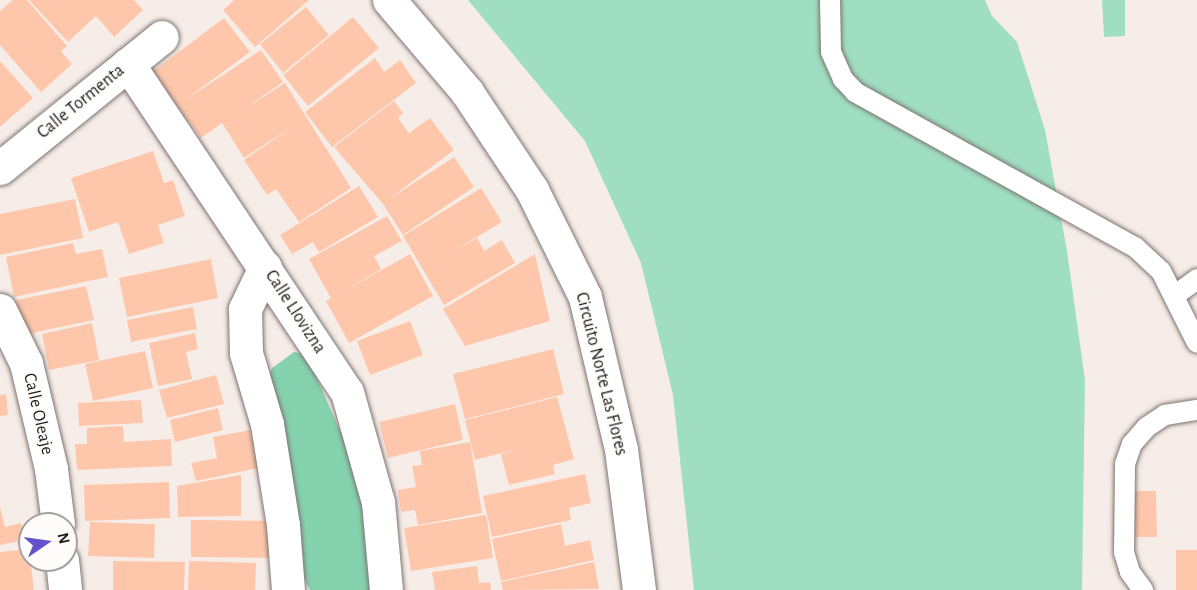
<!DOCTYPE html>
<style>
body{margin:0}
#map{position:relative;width:1197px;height:590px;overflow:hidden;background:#f7ede8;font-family:"Alegreya Sans",sans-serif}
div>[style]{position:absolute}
.green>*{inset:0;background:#9fdec0}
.forest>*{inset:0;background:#85d2af}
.building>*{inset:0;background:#fec7ab}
.roads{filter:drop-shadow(0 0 2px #7d7470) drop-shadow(0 0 2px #7d7470)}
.service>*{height:20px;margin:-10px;padding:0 10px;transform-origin:10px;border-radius:10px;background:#fff}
.minor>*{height:33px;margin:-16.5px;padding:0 16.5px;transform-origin:16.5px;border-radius:16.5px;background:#fff}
span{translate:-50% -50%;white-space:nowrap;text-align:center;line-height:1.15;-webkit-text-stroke:4.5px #fefcfb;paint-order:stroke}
.street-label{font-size:18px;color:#1e1a19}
.north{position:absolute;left:18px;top:512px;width:60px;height:60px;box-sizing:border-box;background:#fefcfb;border:2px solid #a4a2a1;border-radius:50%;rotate:77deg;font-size:16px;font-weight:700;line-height:24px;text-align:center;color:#1e1a19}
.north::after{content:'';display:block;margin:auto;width:21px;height:27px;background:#6352cb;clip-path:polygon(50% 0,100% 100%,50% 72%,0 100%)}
</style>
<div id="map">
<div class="green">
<i style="clip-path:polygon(468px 0,985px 0,992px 16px,1017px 42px,1045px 130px,1067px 251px,1085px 380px,1082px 590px,694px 590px,673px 395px,641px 263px,585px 141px)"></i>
<i style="clip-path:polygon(1102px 0,1125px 0,1125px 36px,1104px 37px)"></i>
</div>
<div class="forest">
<i style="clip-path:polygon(294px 352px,304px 354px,310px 362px,353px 461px,367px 509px,375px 590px,310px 590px,301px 572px,267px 382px,272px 368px)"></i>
</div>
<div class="building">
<i style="clip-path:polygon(13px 0,27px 0,67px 46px,61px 51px,72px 64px,41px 92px,0 45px,0 11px)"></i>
<i style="clip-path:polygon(29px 0,134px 0,143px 10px,114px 37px,96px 16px,68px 42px)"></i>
<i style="clip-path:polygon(234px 0,309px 0,255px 47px,223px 10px)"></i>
<i style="clip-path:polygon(306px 7px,329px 35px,283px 73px,260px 44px)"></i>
<i style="clip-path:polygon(353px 17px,379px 48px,308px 106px,283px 75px)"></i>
<i style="clip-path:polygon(224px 18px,250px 52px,185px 100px,261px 50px,283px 82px,244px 109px,285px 83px,351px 188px,299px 222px,276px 189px,267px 195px,244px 160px,298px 123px,244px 158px,222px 123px,201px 138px,152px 72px)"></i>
<i style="clip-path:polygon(375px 58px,384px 72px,400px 60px,416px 83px,332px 147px,305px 112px)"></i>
<i style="clip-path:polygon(0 61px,33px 98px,0 127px)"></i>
<i style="clip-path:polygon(394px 101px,403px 113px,398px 118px,409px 133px,430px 118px,454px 150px,389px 199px,454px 157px,474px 187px,403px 235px,383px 204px,334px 147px)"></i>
<i style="clip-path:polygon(153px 151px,164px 183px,173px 180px,185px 216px,158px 225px,164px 243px,129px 254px,118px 222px,89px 232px,71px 178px)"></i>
<i style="clip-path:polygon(359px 186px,378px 217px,319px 252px,313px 242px,292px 254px,280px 235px)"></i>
<i style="clip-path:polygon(481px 188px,502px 222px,445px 256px,477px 238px,484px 251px,502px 240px,515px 263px,444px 305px,403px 236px)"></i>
<i style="clip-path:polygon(75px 199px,83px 238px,0 255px,0 214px)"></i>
<i style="clip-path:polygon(387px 216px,402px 241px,374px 256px,381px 269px,344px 291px,410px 254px,433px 296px,349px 343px,326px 301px,331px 298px,309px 259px)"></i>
<i style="clip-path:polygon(73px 243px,76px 254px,102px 249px,108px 277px,14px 297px,6px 257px)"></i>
<i style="clip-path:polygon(535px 254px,550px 321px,465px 346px,443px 309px)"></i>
<i style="clip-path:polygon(211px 259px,218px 298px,127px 317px,119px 278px)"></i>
<i style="clip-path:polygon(86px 286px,94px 320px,23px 335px,16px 300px)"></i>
<i style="clip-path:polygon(193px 307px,197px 329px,131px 342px,127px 320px)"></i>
<i style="clip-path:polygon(410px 321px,423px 355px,370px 375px,357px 341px)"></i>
<i style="clip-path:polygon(92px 323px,99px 360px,49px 370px,42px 334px)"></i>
<i style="clip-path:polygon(195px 333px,198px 349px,186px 352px,192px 379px,158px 386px,149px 343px)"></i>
<i style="clip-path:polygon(553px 349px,564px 394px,465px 419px,453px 374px)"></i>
<i style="clip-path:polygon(145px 351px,153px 388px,93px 401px,85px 364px)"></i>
<i style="clip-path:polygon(216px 375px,224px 404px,167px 418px,159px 390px)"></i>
<i style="clip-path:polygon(6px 394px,8px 415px,0 416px,0 395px)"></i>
<i style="clip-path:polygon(557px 397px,574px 459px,553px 465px,555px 474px,509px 485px,501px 454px,522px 448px,475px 460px,465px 420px)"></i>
<i style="clip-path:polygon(141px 400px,143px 423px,79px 426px,78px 403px)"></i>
<i style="clip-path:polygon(455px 404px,463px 440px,388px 458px,379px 422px)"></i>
<i style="clip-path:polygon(218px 408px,223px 430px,175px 442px,170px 420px)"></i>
<i style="clip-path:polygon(123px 426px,124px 442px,171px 439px,172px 466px,77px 470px,75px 444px,87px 444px,87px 428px)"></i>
<i style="clip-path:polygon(250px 430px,258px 468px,196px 481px,191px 463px,217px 458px,213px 437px)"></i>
<i style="clip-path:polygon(470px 442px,482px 513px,418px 525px,415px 510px,401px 512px,398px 490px,416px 487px,412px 466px,422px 465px,420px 451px)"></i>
<i style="clip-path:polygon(585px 474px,591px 503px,569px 508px,571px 520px,492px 537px,483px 496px)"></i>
<i style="clip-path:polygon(241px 475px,241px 516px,178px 517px,177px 486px)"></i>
<i style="clip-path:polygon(169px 482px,170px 518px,85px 521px,84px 485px)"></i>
<i style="clip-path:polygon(1114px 491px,1156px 491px,1157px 537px,1113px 537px)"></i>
<i style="clip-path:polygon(0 507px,5px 527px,21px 523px,25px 540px,0 545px)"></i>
<i style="clip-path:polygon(486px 515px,493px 558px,411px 571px,404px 528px)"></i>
<i style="clip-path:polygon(191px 520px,278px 521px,278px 558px,191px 557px)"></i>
<i style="clip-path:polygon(90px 522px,155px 524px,154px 558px,88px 556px)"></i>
<i style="clip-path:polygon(561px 524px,565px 546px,590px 540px,594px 560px,501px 581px,492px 539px)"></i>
<i style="clip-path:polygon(29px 549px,34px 590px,0 590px,0 552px)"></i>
<i style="clip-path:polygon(1176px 550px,1197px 550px,1197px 590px,1176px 590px)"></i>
<i style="clip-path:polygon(113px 561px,185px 562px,184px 590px,113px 590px)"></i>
<i style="clip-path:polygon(189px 561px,256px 563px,255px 590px,188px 590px)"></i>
<i style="clip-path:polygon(594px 562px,599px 589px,503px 590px,501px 582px)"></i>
<i style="clip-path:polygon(477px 566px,479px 583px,490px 582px,491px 590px,435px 590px,432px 572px)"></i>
</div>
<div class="roads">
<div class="service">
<i style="left:830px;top:0;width:52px;rotate:88.9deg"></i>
<i style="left:831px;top:52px;width:30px;rotate:66deg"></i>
<i style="left:843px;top:79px;width:18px;rotate:47deg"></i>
<i style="left:855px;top:92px;width:320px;rotate:29deg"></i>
<i style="left:1135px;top:247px;width:35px;rotate:43deg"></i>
<i style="left:1161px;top:271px;width:80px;rotate:63.4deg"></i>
<i style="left:1174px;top:296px;width:29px;rotate:-36deg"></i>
<i style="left:1143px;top:590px;width:22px;rotate:-126deg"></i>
<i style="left:1130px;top:572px;width:21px;rotate:-107deg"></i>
<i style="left:1124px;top:552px;width:88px;rotate:-89.3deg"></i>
<i style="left:1125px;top:464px;width:21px;rotate:-71deg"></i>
<i style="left:1132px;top:444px;width:23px;rotate:-49deg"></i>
<i style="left:1147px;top:427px;width:22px;rotate:-34deg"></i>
<i style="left:1165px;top:415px;width:32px;rotate:-9deg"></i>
</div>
<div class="minor">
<i style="left:389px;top:0;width:121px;rotate:49.7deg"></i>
<i style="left:467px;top:92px;width:118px;rotate:56.4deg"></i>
<i style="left:532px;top:190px;width:119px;rotate:63.6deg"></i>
<i style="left:585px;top:297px;width:156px;rotate:76.7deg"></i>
<i style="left:621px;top:449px;width:142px;rotate:82.7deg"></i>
<i style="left:128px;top:64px;width:394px;rotate:56.3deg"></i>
<i style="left:347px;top:392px;width:114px;rotate:74.3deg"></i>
<i style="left:378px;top:502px;width:88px;rotate:84.8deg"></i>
<i style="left:0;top:168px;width:208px;rotate:-39deg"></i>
<i style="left:265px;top:267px;width:47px;rotate:115.5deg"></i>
<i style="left:245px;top:309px;width:44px;rotate:88.7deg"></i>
<i style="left:246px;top:353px;width:74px;rotate:73.5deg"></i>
<i style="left:267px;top:424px;width:102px;rotate:81deg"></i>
<i style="left:283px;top:525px;width:65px;rotate:85.6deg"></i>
<i style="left:0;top:310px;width:59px;rotate:63.9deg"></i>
<i style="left:26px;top:363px;width:109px;rotate:76.7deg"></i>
<i style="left:51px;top:469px;width:55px;rotate:82.7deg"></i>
<i style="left:62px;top:560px;width:30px;rotate:84deg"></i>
</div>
</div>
<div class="street-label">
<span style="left:81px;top:102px;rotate:-39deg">Calle Tormenta</span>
<span style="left:295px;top:312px;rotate:57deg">Calle Llovizna</span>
<span style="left:601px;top:374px;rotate:76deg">Circuito Norte Las Flores</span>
<span style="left:38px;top:414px;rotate:77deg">Calle Oleaje</span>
</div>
<div class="north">N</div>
</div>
